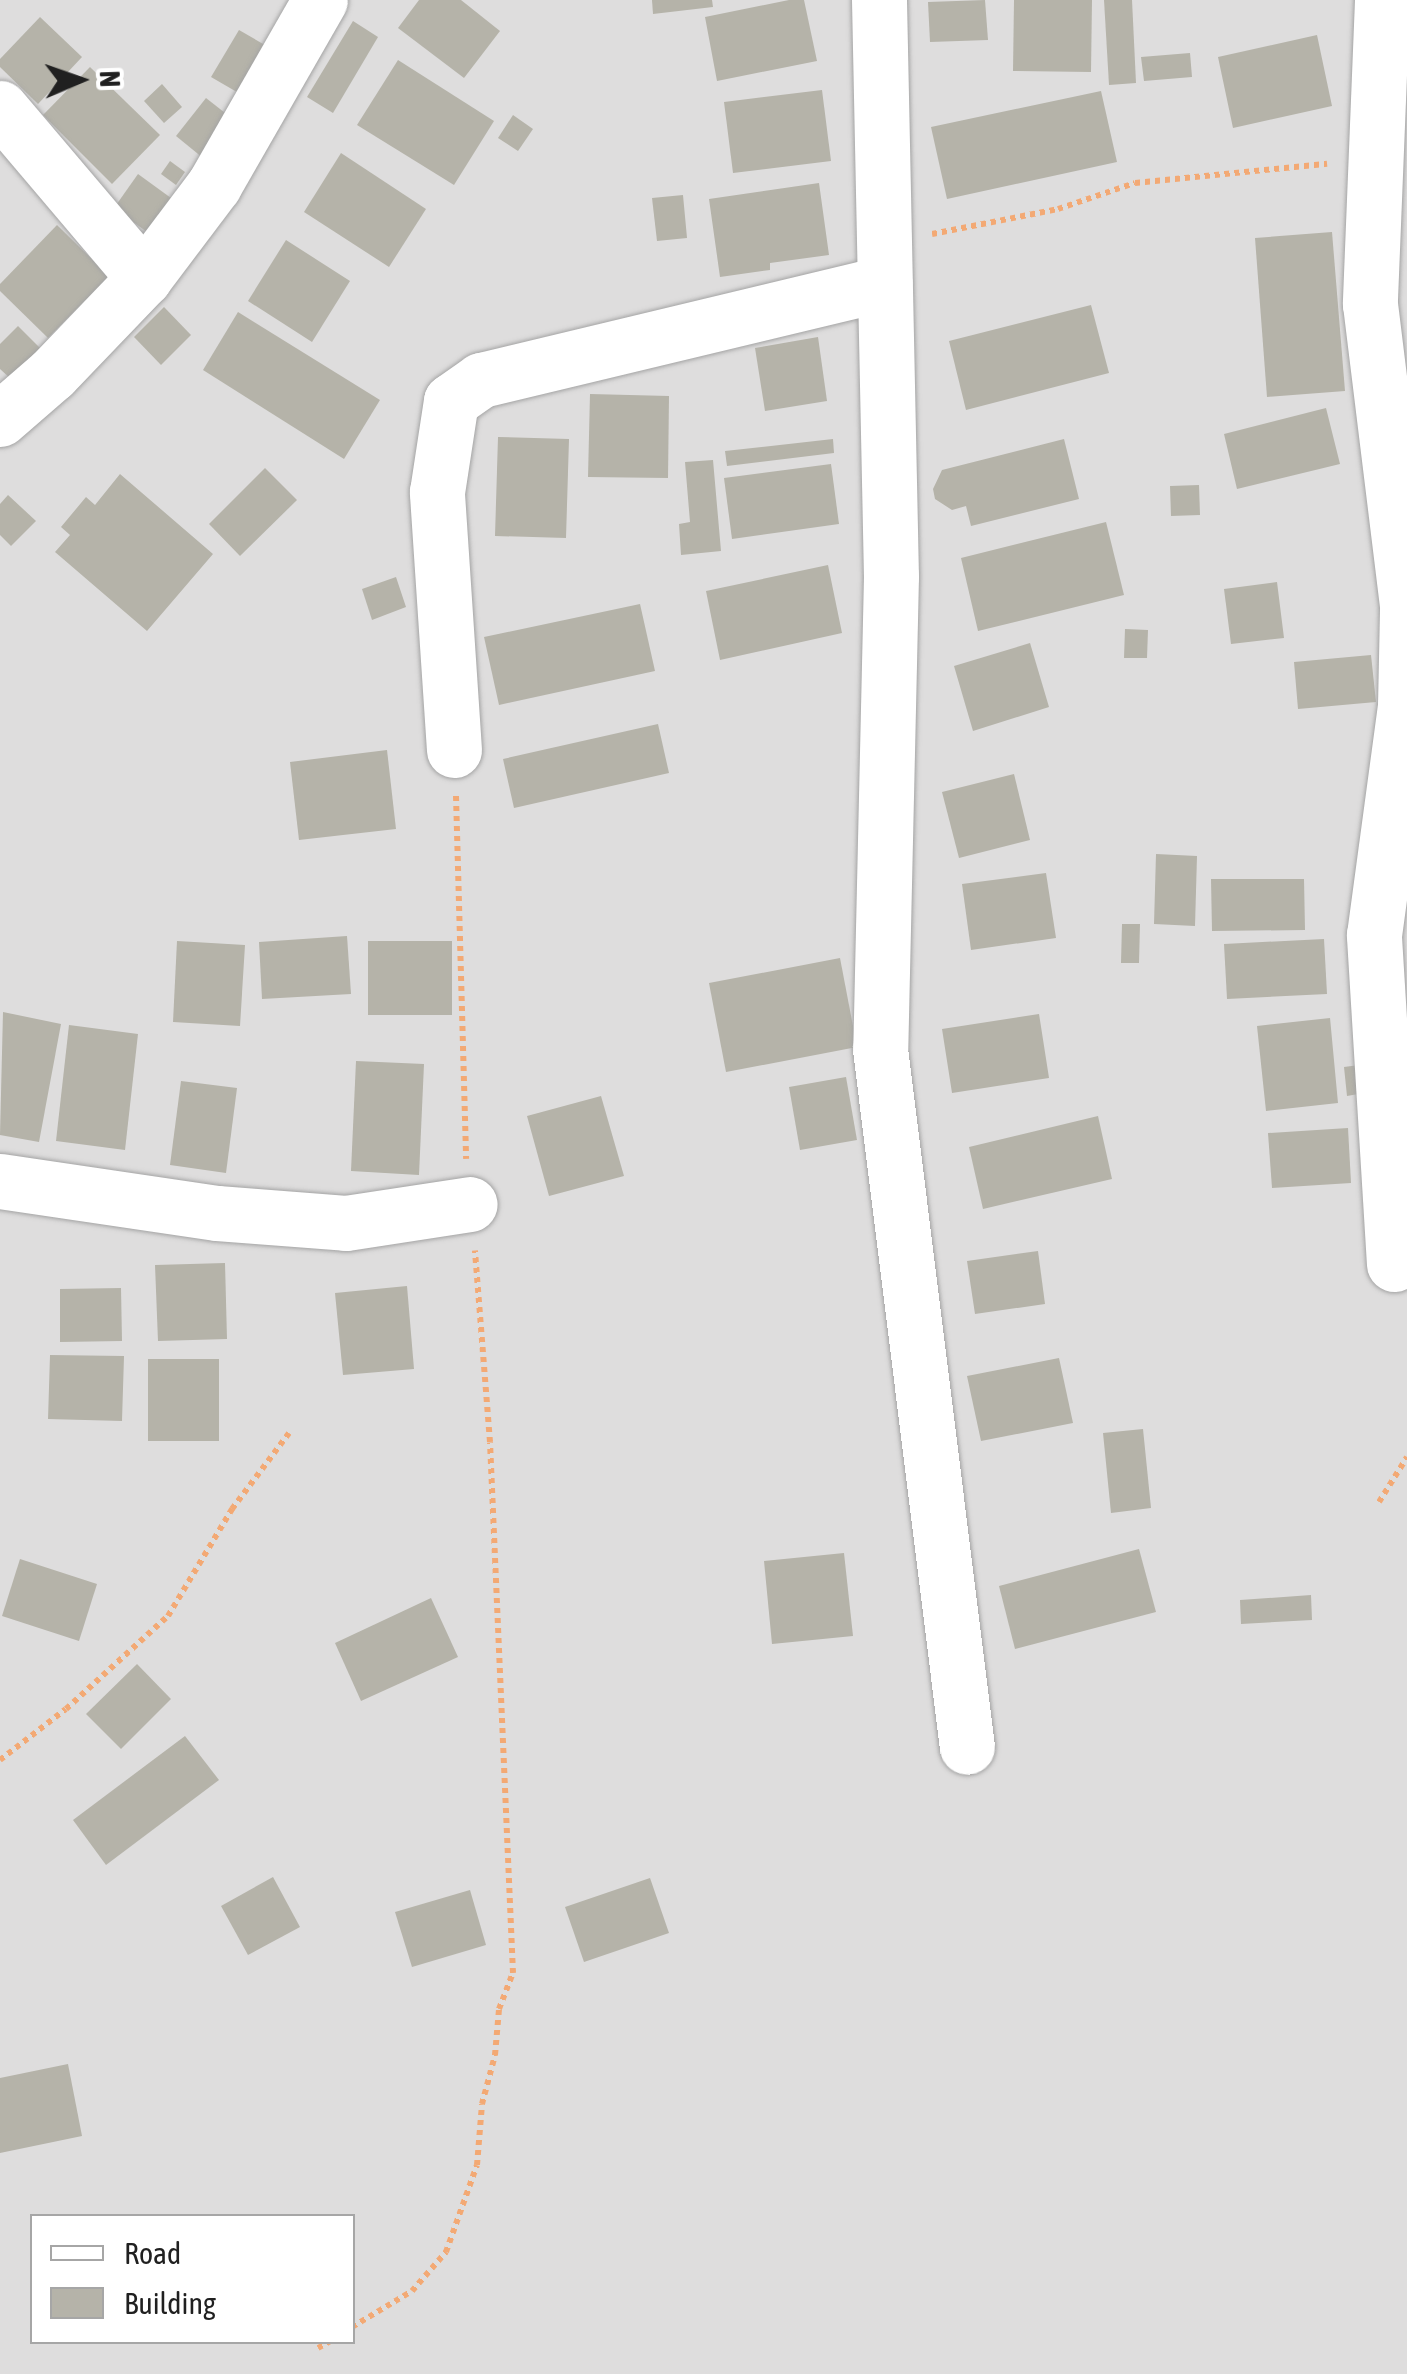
<!DOCTYPE html>
<style>
body{margin:0}
#map{position:relative;width:1407px;height:2374px;overflow:hidden;background:#f0f0e7;font-family:"Asap Condensed",sans-serif}
div>[style]{position:absolute}
.residential>*{inset:0;background:#dedddd}
.building>*{inset:0;background:#b5b3a9}
.path>*{height:6px;margin-top:-3px;transform-origin:0;background:repeating-linear-gradient(90deg,#f3a974 0 5px,transparent 0 10px)}
.roads{filter:drop-shadow(0 0 2px #a4a4a4) drop-shadow(0 0 2px #a4a4a4)}
.minor>*{height:55px;margin:-27.5px;padding:0 27.5px;transform-origin:27.5px;border-radius:27.5px;background:#fff}
span{translate:-50% -50%;white-space:nowrap;text-align:center;line-height:1.15;-webkit-text-stroke:10px #fff;paint-order:stroke}
.legend{position:absolute;left:30px;top:2214px;width:325px;height:130px;box-sizing:border-box;background:#fff;border:2px solid #a6a6a6;margin:0;padding:12px 18px;list-style:none;font-size:30px;color:#202020}
.legend li{display:flex;align-items:center;gap:20px;height:50px}
.legend b{width:50px;border:2px solid #a6a6a6}
.north{position:absolute;left:30px;top:30px;width:100px;height:100px;-webkit-text-stroke:8px #fff;paint-order:stroke;rotate:88deg;font-size:28px;font-weight:700;line-height:40px;text-align:center;color:#202020}
.north::after{content:'';display:block;margin:auto;width:35px;height:45px;background:#202020;clip-path:polygon(50% 0,100% 100%,50% 72%,0 100%)}
</style>
<div id="map">
<div class="residential">
<i style="clip-path:polygon(evenodd,0 0,1407px 0,1407px 2374px,0 2374px,0 0,32px 2216px,352px 2216px,352px 2342px,32px 2342px,32px 2216px)"></i>
</div>
<div class="building">
<i style="clip-path:polygon(419px 0,461px 0,500px 31px,464px 78px,398px 28px)"></i>
<i style="clip-path:polygon(652px 0,712px 0,713px 7px,653px 14px)"></i>
<i style="clip-path:polygon(789px 0,804px 0,817px 61px,717px 81px,705px 17px)"></i>
<i style="clip-path:polygon(985px 0,988px 40px,930px 42px,928px 2px)"></i>
<i style="clip-path:polygon(1014px 0,1092px 0,1091px 72px,1013px 71px)"></i>
<i style="clip-path:polygon(1104px 0,1132px 0,1136px 83px,1109px 85px)"></i>
<i style="clip-path:polygon(40px 17px,82px 57px,38px 104px,0 67px,0 59px)"></i>
<i style="clip-path:polygon(353px 21px,378px 37px,333px 113px,307px 97px)"></i>
<i style="clip-path:polygon(239px 30px,270px 48px,242px 95px,211px 77px)"></i>
<i style="clip-path:polygon(1317px 35px,1332px 106px,1233px 128px,1218px 57px)"></i>
<i style="clip-path:polygon(1190px 53px,1192px 77px,1144px 81px,1141px 57px)"></i>
<i style="clip-path:polygon(398px 60px,494px 121px,454px 185px,357px 125px)"></i>
<i style="clip-path:polygon(90px 67px,160px 135px,112px 184px,43px 115px)"></i>
<i style="clip-path:polygon(162px 84px,182px 107px,164px 123px,144px 101px)"></i>
<i style="clip-path:polygon(822px 90px,831px 161px,733px 173px,724px 102px)"></i>
<i style="clip-path:polygon(1101px 91px,1117px 162px,947px 199px,931px 127px)"></i>
<i style="clip-path:polygon(206px 98px,234px 120px,203px 158px,176px 136px)"></i>
<i style="clip-path:polygon(513px 115px,533px 129px,518px 151px,498px 138px)"></i>
<i style="clip-path:polygon(341px 153px,426px 209px,389px 267px,304px 212px)"></i>
<i style="clip-path:polygon(170px 161px,185px 172px,176px 185px,161px 174px)"></i>
<i style="clip-path:polygon(138px 174px,171px 198px,147px 232px,114px 208px)"></i>
<i style="clip-path:polygon(819px 183px,829px 255px,770px 263px,770px 270px,720px 277px,709px 199px)"></i>
<i style="clip-path:polygon(683px 195px,687px 238px,657px 241px,652px 198px)"></i>
<i style="clip-path:polygon(57px 225px,109px 276px,48px 338px,0 291px,0 284px)"></i>
<i style="clip-path:polygon(1332px 232px,1345px 391px,1267px 397px,1255px 238px)"></i>
<i style="clip-path:polygon(286px 240px,350px 281px,312px 342px,248px 301px)"></i>
<i style="clip-path:polygon(1091px 305px,1109px 373px,966px 410px,949px 341px)"></i>
<i style="clip-path:polygon(164px 307px,191px 335px,161px 365px,134px 337px)"></i>
<i style="clip-path:polygon(238px 312px,380px 400px,344px 459px,203px 370px)"></i>
<i style="clip-path:polygon(18px 326px,40px 348px,11px 379px,0 369px,0 344px)"></i>
<i style="clip-path:polygon(818px 337px,827px 401px,765px 411px,755px 348px)"></i>
<i style="clip-path:polygon(590px 394px,669px 396px,668px 478px,588px 477px)"></i>
<i style="clip-path:polygon(1326px 408px,1340px 464px,1237px 489px,1224px 434px)"></i>
<i style="clip-path:polygon(498px 437px,569px 439px,566px 538px,495px 536px)"></i>
<i style="clip-path:polygon(833px 439px,834px 453px,727px 466px,725px 451px)"></i>
<i style="clip-path:polygon(1064px 439px,1079px 499px,971px 526px,966px 506px,952px 510px,935px 499px,933px 489px,942px 470px)"></i>
<i style="clip-path:polygon(713px 460px,721px 551px,681px 555px,679px 524px,690px 522px,685px 462px)"></i>
<i style="clip-path:polygon(831px 464px,839px 524px,732px 539px,724px 478px)"></i>
<i style="clip-path:polygon(265px 468px,297px 500px,240px 556px,209px 524px)"></i>
<i style="clip-path:polygon(120px 474px,213px 554px,147px 631px,55px 552px,70px 535px,61px 527px,86px 497px,95px 505px)"></i>
<i style="clip-path:polygon(1199px 485px,1200px 515px,1171px 516px,1170px 486px)"></i>
<i style="clip-path:polygon(8px 495px,36px 521px,11px 546px,0 535px,0 504px)"></i>
<i style="clip-path:polygon(1106px 522px,1124px 595px,978px 631px,961px 558px)"></i>
<i style="clip-path:polygon(828px 565px,842px 633px,720px 660px,706px 591px)"></i>
<i style="clip-path:polygon(396px 577px,406px 607px,372px 620px,362px 589px)"></i>
<i style="clip-path:polygon(1277px 582px,1284px 638px,1231px 644px,1224px 589px)"></i>
<i style="clip-path:polygon(640px 604px,655px 671px,499px 705px,484px 637px)"></i>
<i style="clip-path:polygon(1125px 629px,1148px 630px,1147px 658px,1124px 658px)"></i>
<i style="clip-path:polygon(1030px 643px,1049px 707px,973px 731px,954px 666px)"></i>
<i style="clip-path:polygon(1371px 655px,1376px 702px,1298px 709px,1294px 662px)"></i>
<i style="clip-path:polygon(658px 724px,669px 773px,514px 808px,503px 759px)"></i>
<i style="clip-path:polygon(387px 750px,396px 829px,299px 840px,290px 762px)"></i>
<i style="clip-path:polygon(1014px 774px,1030px 840px,959px 858px,942px 792px)"></i>
<i style="clip-path:polygon(1156px 854px,1197px 856px,1195px 926px,1154px 924px)"></i>
<i style="clip-path:polygon(1046px 873px,1056px 938px,971px 950px,962px 884px)"></i>
<i style="clip-path:polygon(1211px 879px,1304px 879px,1305px 930px,1212px 931px)"></i>
<i style="clip-path:polygon(1122px 924px,1140px 924px,1139px 963px,1121px 963px)"></i>
<i style="clip-path:polygon(347px 936px,351px 994px,262px 999px,259px 942px)"></i>
<i style="clip-path:polygon(1324px 939px,1327px 994px,1227px 999px,1224px 944px)"></i>
<i style="clip-path:polygon(177px 941px,245px 945px,240px 1026px,173px 1022px)"></i>
<i style="clip-path:polygon(368px 941px,452px 941px,452px 1015px,368px 1015px)"></i>
<i style="clip-path:polygon(840px 958px,857px 1047px,726px 1072px,709px 983px)"></i>
<i style="clip-path:polygon(3px 1012px,61px 1024px,39px 1142px,0 1135px)"></i>
<i style="clip-path:polygon(1039px 1014px,1049px 1078px,952px 1093px,942px 1029px)"></i>
<i style="clip-path:polygon(1330px 1018px,1338px 1103px,1266px 1111px,1257px 1026px)"></i>
<i style="clip-path:polygon(69px 1025px,138px 1034px,125px 1150px,56px 1141px)"></i>
<i style="clip-path:polygon(356px 1061px,424px 1064px,419px 1175px,351px 1171px)"></i>
<i style="clip-path:polygon(1367px 1064px,1370px 1092px,1347px 1096px,1344px 1067px)"></i>
<i style="clip-path:polygon(846px 1077px,857px 1140px,800px 1150px,789px 1087px)"></i>
<i style="clip-path:polygon(181px 1081px,237px 1088px,226px 1173px,170px 1165px)"></i>
<i style="clip-path:polygon(601px 1096px,624px 1176px,549px 1196px,527px 1116px)"></i>
<i style="clip-path:polygon(1098px 1116px,1112px 1179px,983px 1209px,969px 1147px)"></i>
<i style="clip-path:polygon(1348px 1128px,1351px 1183px,1272px 1188px,1268px 1133px)"></i>
<i style="clip-path:polygon(1038px 1251px,1045px 1304px,975px 1314px,967px 1261px)"></i>
<i style="clip-path:polygon(225px 1263px,227px 1339px,158px 1341px,155px 1265px)"></i>
<i style="clip-path:polygon(407px 1286px,414px 1369px,343px 1375px,335px 1293px)"></i>
<i style="clip-path:polygon(121px 1288px,122px 1341px,60px 1342px,60px 1289px)"></i>
<i style="clip-path:polygon(50px 1355px,124px 1356px,122px 1421px,48px 1419px)"></i>
<i style="clip-path:polygon(1059px 1358px,1073px 1423px,981px 1441px,967px 1376px)"></i>
<i style="clip-path:polygon(148px 1359px,219px 1359px,219px 1441px,148px 1441px)"></i>
<i style="clip-path:polygon(1143px 1429px,1151px 1508px,1111px 1513px,1103px 1433px)"></i>
<i style="clip-path:polygon(1139px 1549px,1156px 1612px,1015px 1649px,999px 1586px)"></i>
<i style="clip-path:polygon(844px 1553px,853px 1636px,772px 1644px,764px 1561px)"></i>
<i style="clip-path:polygon(20px 1559px,97px 1584px,79px 1641px,2px 1616px)"></i>
<i style="clip-path:polygon(1311px 1595px,1312px 1620px,1241px 1624px,1240px 1600px)"></i>
<i style="clip-path:polygon(431px 1598px,458px 1657px,361px 1701px,335px 1643px)"></i>
<i style="clip-path:polygon(137px 1664px,171px 1699px,121px 1749px,86px 1714px)"></i>
<i style="clip-path:polygon(185px 1736px,219px 1780px,106px 1865px,73px 1820px)"></i>
<i style="clip-path:polygon(273px 1877px,300px 1927px,248px 1955px,221px 1906px)"></i>
<i style="clip-path:polygon(650px 1878px,669px 1933px,584px 1962px,565px 1907px)"></i>
<i style="clip-path:polygon(470px 1890px,486px 1945px,412px 1967px,395px 1912px)"></i>
<i style="clip-path:polygon(68px 2064px,82px 2136px,0 2153px,0 2078px)"></i>
</div>
<div class="path">
<i style="left:932px;top:234px;width:128px;rotate:-11.2deg"></i>
<i style="left:1058px;top:209px;width:81px;rotate:-18.7deg"></i>
<i style="left:1135px;top:183px;width:193px;rotate:-5.7deg"></i>
<i style="left:456px;top:796px;width:363px;rotate:88.4deg"></i>
<i style="left:1379px;top:1502px;width:53px;rotate:-58.1deg"></i>
<i style="left:0;top:1760px;width:83px;rotate:-37.7deg"></i>
<i style="left:66px;top:1709px;width:138px;rotate:-42.4deg"></i>
<i style="left:168px;top:1616px;width:125px;rotate:-59.1deg"></i>
<i style="left:232px;top:1509px;width:95px;rotate:-53.1deg"></i>
<i style="left:352px;top:2327px;width:70px;rotate:-31deg"></i>
<i style="left:412px;top:2291px;width:52px;rotate:-48.9deg"></i>
<i style="left:446px;top:2252px;width:92px;rotate:-70.4deg"></i>
<i style="left:477px;top:2165px;width:61px;rotate:-85.3deg"></i>
<i style="left:482px;top:2104px;width:51px;rotate:-75.1deg"></i>
<i style="left:495px;top:2055px;width:46px;rotate:-85deg"></i>
<i style="left:499px;top:2009px;width:39px;rotate:-69deg"></i>
<i style="left:513px;top:1973px;width:531px;rotate:-92.48deg"></i>
<i style="left:490px;top:1442px;width:192px;rotate:-94.5deg"></i>
<i style="left:318px;top:2348px;width:13px;rotate:-29deg"></i>
</div>
<div class="roads">
<div class="minor">
<i style="left:879px;top:0;width:576px;rotate:88.81deg"></i>
<i style="left:891px;top:576px;width:473px;rotate:91.3deg"></i>
<i style="left:880px;top:1049px;width:703px;rotate:82.9deg"></i>
<i style="left:1382px;top:0;width:304px;rotate:92.3deg"></i>
<i style="left:1370px;top:304px;width:305px;rotate:83deg"></i>
<i style="left:0;top:108px;width:223px;rotate:49.7deg"></i>
<i style="left:0;top:419px;width:69px;rotate:-40.9deg"></i>
<i style="left:52px;top:374px;width:133px;rotate:-46.2deg"></i>
<i style="left:144px;top:278px;width:116px;rotate:-53deg"></i>
<i style="left:214px;top:185px;width:213px;rotate:-60.2deg"></i>
<i style="left:454px;top:750px;width:259px;rotate:-93.8deg"></i>
<i style="left:437px;top:492px;width:92px;rotate:-81.3deg"></i>
<i style="left:451px;top:401px;width:37px;rotate:-35deg"></i>
<i style="left:481px;top:380px;width:415px;rotate:-13.5deg"></i>
<i style="left:0;top:1181px;width:219px;rotate:8.4deg"></i>
<i style="left:217px;top:1213px;width:129px;rotate:4.4deg"></i>
<i style="left:346px;top:1223px;width:125px;rotate:-8.7deg"></i>
<i style="left:1394px;top:1264px;width:330px;rotate:-93.5deg"></i>
<i style="left:1374px;top:935px;width:231px;rotate:-82.3deg"></i>
<i style="left:1405px;top:706px;width:98px;rotate:-88.8deg"></i>
</div>
</div>
<ul class="legend">
<li><b style="height:12px;background:#fff"></b>Road</li>
<li><b style="height:28px;background:#b5b3a9"></b>Building</li>
</ul>
<div class="north">N</div>
</div>
